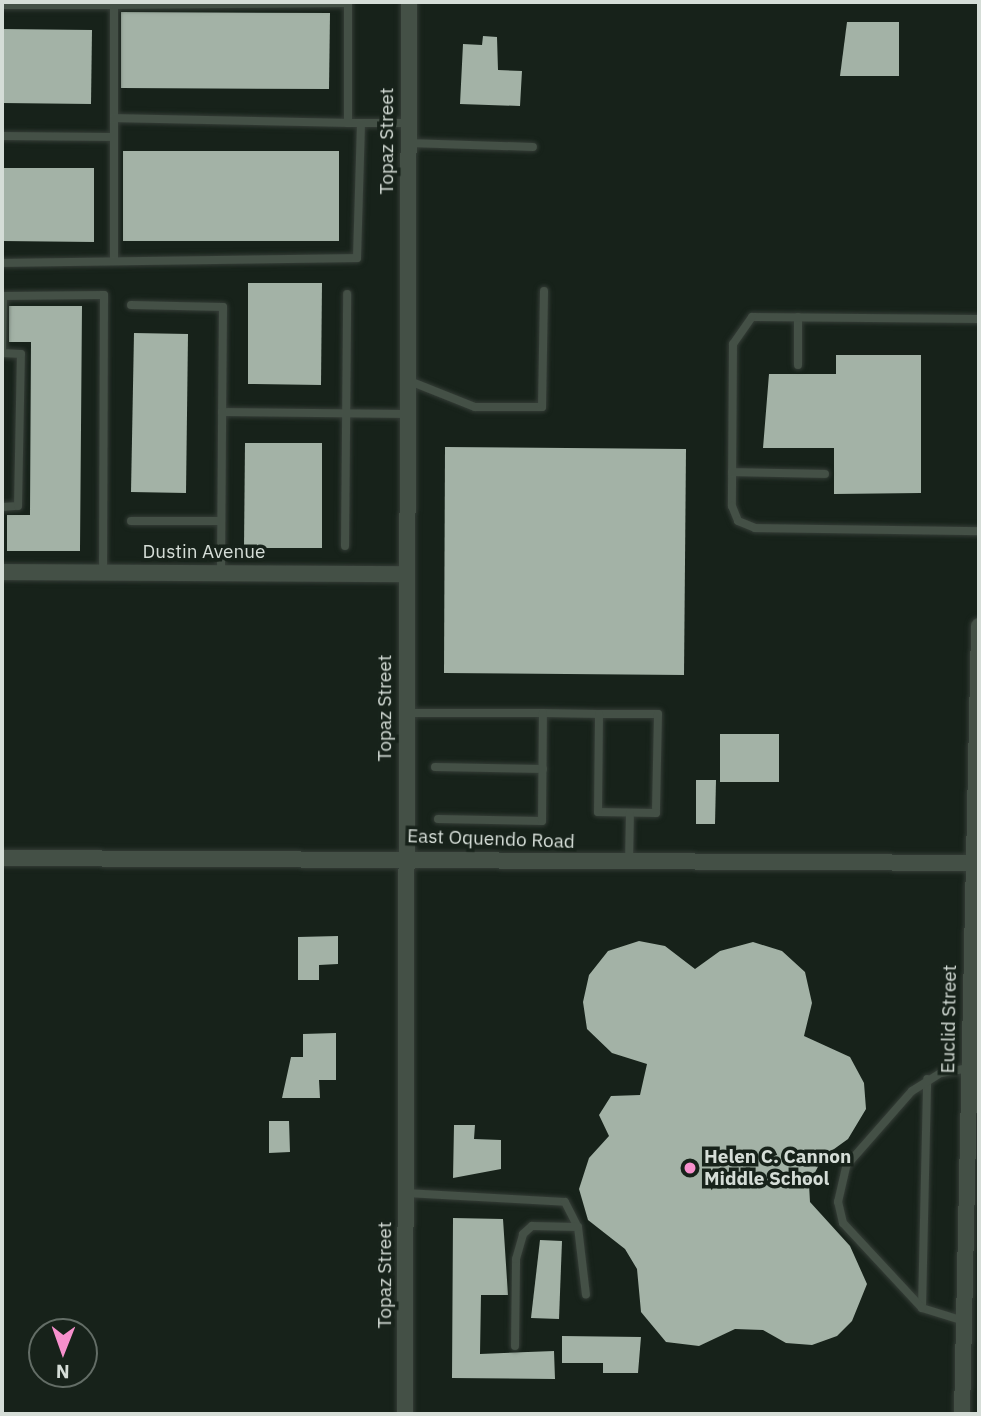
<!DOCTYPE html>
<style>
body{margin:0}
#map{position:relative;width:981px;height:1416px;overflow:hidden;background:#17221a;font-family:"IBM Plex Sans",sans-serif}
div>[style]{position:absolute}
.building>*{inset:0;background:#a3b2a6}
.roads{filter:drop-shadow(0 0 2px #353d37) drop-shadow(0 0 2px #353d37)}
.service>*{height:8px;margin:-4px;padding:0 4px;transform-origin:4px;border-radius:4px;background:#445046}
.minor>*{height:16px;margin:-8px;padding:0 8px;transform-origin:8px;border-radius:8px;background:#445046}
.dots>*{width:19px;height:19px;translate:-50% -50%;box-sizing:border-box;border:4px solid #17221a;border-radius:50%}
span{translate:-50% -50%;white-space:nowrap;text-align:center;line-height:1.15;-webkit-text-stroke:7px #17221a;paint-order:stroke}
.street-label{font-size:19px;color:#d5ddd7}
.poi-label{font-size:19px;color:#d5ddd7;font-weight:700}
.left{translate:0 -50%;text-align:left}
.frame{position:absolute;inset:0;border:4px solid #d5ddd7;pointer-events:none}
.north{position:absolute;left:28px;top:1318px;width:70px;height:70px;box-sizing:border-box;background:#17221a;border:2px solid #636d66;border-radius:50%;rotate:181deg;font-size:19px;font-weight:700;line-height:28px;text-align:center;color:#d5ddd7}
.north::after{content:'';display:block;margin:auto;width:24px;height:32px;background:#f790cd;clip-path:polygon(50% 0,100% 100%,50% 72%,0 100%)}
</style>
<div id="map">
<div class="building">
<i style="clip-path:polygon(121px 12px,330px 13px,329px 89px,121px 88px)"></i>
<i style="clip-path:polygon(847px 22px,899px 22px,899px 76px,840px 76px)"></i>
<i style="clip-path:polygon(2px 29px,92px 30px,91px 104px,2px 103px)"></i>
<i style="clip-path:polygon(483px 36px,497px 37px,498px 70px,522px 71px,520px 106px,460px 104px,463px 44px,482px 45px)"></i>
<i style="clip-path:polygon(123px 151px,339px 151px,339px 241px,123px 241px)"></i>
<i style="clip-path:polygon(2px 168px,94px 168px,94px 242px,2px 241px)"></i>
<i style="clip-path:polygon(248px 283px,322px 283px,321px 385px,248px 384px)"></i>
<i style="clip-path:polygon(9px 306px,82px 306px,80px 551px,7px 551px,7px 515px,30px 515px,31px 342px,9px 342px)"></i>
<i style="clip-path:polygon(134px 333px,188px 334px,186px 493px,131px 492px)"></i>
<i style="clip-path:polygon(836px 355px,921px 355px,921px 493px,834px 494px,834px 448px,763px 448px,769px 374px,836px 374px)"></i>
<i style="clip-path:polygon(245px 443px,322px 443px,322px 548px,244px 548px)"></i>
<i style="clip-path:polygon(445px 447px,686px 449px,684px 675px,444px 673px)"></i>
<i style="clip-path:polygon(720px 734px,779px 734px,779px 782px,720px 782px)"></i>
<i style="clip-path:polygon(696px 780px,716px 780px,715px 824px,696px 824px)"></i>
<i style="clip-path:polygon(338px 936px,338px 964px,319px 965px,319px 980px,298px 980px,298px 937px)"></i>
<i style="clip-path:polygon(639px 941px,665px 946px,695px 969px,720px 951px,753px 942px,782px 951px,805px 972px,812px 1003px,804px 1036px,850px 1057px,864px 1083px,866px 1109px,848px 1139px,823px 1157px,809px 1184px,810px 1202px,850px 1246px,867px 1284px,852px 1321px,837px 1336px,812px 1345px,786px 1343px,763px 1330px,735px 1329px,699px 1346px,666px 1342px,641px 1312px,637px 1269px,625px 1249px,588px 1220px,579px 1189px,589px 1158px,609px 1136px,599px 1115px,611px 1096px,640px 1095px,647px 1064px,612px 1053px,587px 1029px,583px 1002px,589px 975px,608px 951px)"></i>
<i style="clip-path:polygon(336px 1033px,336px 1080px,319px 1080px,320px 1098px,282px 1098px,291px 1057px,303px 1057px,303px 1034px)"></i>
<i style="clip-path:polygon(269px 1121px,289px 1121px,290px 1152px,269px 1153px)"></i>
<i style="clip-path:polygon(454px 1125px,475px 1125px,474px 1139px,501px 1140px,501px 1169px,453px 1178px)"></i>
<i style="clip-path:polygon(453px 1218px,503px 1219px,508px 1295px,481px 1295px,480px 1354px,554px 1351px,555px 1379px,452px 1378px)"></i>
<i style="clip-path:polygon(540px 1240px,562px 1241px,559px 1319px,531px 1318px)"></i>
<i style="clip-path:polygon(562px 1336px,641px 1337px,638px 1373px,603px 1373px,603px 1363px,562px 1363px)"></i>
</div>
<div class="roads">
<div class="service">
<i style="left:2px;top:5px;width:112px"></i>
<i style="left:114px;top:5px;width:113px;rotate:90deg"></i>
<i style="left:114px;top:5px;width:234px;rotate:-0.5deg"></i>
<i style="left:348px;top:123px;width:60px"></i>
<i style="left:2px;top:136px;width:112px;rotate:0.5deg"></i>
<i style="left:408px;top:143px;width:125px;rotate:1.8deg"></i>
<i style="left:114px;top:261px;width:143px;rotate:-90deg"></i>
<i style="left:114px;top:118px;width:234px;rotate:1.2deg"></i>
<i style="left:348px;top:123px;width:121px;rotate:-90deg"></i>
<i style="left:2px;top:263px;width:355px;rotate:-0.8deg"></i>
<i style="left:357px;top:258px;width:135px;rotate:-88.3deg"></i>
<i style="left:2px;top:296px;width:102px;rotate:-0.6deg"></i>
<i style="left:104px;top:295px;width:279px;rotate:90.2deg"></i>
<i style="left:131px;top:305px;width:92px;rotate:1.2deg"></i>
<i style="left:223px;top:307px;width:105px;rotate:90.5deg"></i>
<i style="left:222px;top:412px;width:185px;rotate:0.6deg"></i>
<i style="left:798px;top:317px;width:48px;rotate:90deg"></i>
<i style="left:979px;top:319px;width:227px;rotate:-179.5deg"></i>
<i style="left:752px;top:317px;width:33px;rotate:125deg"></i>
<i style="left:733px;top:344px;width:162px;rotate:90.4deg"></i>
<i style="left:732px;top:506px;width:16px;rotate:68deg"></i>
<i style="left:738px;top:521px;width:18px;rotate:22deg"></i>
<i style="left:755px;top:528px;width:224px;rotate:0.8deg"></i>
<i style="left:407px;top:380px;width:73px;rotate:21.7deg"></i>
<i style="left:475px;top:407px;width:67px"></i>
<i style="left:542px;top:407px;width:116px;rotate:-89deg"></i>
<i style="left:732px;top:472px;width:93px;rotate:1.2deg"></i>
<i style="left:2px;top:507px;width:16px;rotate:-4deg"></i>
<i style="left:18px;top:506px;width:152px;rotate:-88.9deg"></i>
<i style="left:21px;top:354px;width:19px;rotate:-177deg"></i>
<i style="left:2px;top:353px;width:57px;rotate:-89deg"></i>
<i style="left:131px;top:521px;width:90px"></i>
<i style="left:345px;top:546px;width:252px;rotate:-89.5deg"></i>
<i style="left:221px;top:572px;width:160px;rotate:-89.6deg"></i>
<i style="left:406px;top:713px;width:137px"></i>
<i style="left:543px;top:713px;width:56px;rotate:1deg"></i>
<i style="left:599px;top:714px;width:59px"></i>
<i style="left:658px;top:714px;width:99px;rotate:91.2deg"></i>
<i style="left:656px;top:813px;width:58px;rotate:-179deg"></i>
<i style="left:598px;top:812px;width:98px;rotate:-89.4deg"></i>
<i style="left:435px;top:767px;width:108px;rotate:1.1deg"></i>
<i style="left:438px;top:819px;width:104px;rotate:1.1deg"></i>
<i style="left:542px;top:821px;width:108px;rotate:-89.5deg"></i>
<i style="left:629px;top:863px;width:50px;rotate:-88.9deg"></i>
<i style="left:406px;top:1193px;width:159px;rotate:3.2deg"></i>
<i style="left:565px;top:1202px;width:28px;rotate:63deg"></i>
<i style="left:578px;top:1227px;width:68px;rotate:83.3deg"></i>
<i style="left:922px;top:1308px;width:229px;rotate:-88.7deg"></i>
<i style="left:964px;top:1321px;width:44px;rotate:-162.8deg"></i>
<i style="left:922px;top:1308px;width:116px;rotate:-132.9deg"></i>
<i style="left:843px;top:1223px;width:22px;rotate:-103deg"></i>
<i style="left:838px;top:1202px;width:37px;rotate:-77deg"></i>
<i style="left:846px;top:1166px;width:100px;rotate:-48.7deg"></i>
<i style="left:912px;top:1091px;width:34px;rotate:-32deg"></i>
<i style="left:941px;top:1073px;width:27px;rotate:-10deg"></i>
<i style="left:515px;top:1346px;width:87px;rotate:-89.3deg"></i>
<i style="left:516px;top:1259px;width:26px;rotate:-74deg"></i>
<i style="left:523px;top:1234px;width:12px;rotate:-42deg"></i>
<i style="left:532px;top:1226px;width:46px;rotate:1.2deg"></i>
</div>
<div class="minor">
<i style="left:2px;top:572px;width:404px;rotate:0.3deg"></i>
<i style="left:2px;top:858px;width:977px;rotate:0.29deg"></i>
<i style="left:405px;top:1414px;width:1412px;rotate:-89.84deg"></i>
<i style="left:962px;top:1414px;width:788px;rotate:-88.76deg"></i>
</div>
</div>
<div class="dots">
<i style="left:690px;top:1168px;background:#f790cd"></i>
</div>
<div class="street-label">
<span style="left:387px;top:141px;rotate:-90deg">Topaz Street</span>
<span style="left:204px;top:552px">Dustin Avenue</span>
<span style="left:385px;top:708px;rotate:-90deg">Topaz Street</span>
<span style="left:491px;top:839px;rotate:2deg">East Oquendo Road</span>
<span style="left:949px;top:1019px;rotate:-89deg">Euclid Street</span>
<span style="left:385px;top:1275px;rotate:-90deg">Topaz Street</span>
</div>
<div class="poi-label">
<span class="left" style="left:704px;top:1168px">Helen C. Cannon<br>Middle School</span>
</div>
<div class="frame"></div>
<div class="north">N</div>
</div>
